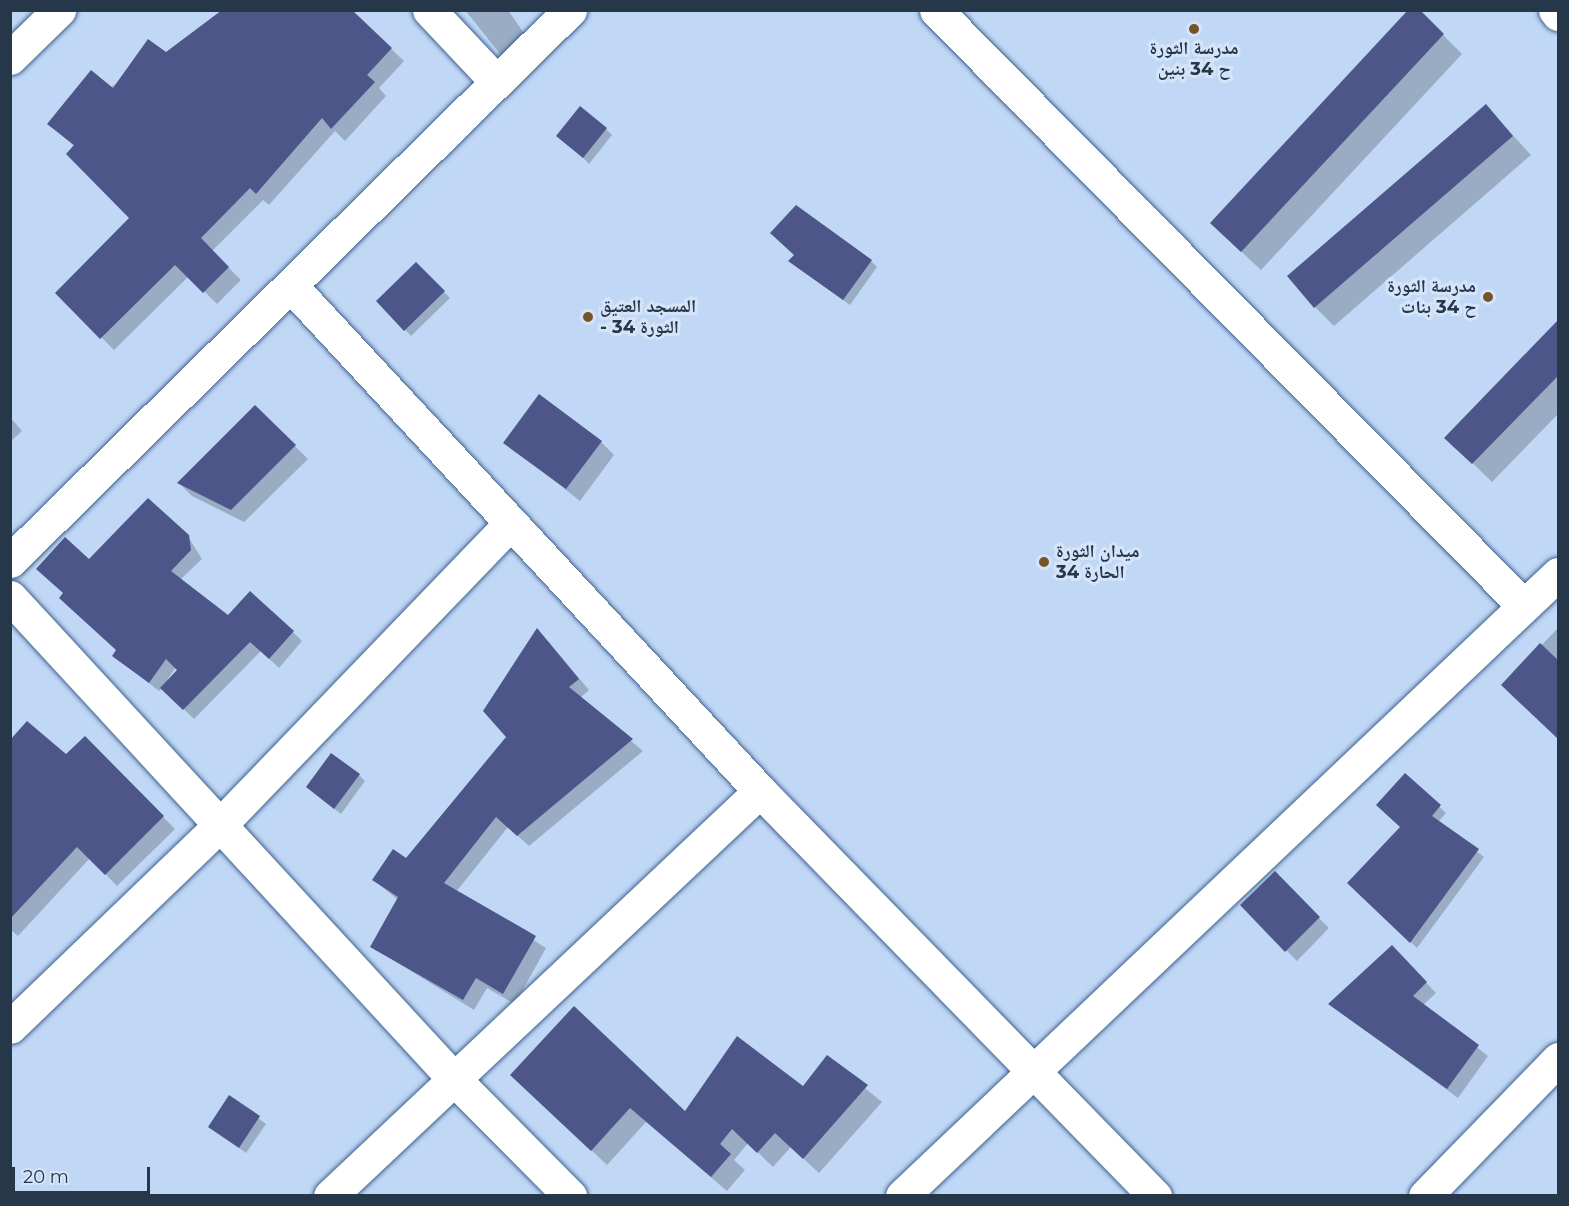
<!DOCTYPE html>
<meta charset="utf-8">
<style>
body{margin:0}
#map{position:relative;width:1569px;height:1206px;overflow:hidden;background:#c0d8f6;font-family:Montserrat,"Noto Naskh Arabic",sans-serif}
div>[style]{position:absolute}
.shadow>*{inset:0;background:#0003}
.building>*{inset:0;background:#4d5688}
.roads{filter:drop-shadow(0 0 2px #3f628d) drop-shadow(0 0 2px #3f628d)}
.minor>*{height:33px;margin:-16.5px;padding:0 16.5px;transform-origin:16.5px;border-radius:16.5px;background:#fff}
.dots>*{width:16px;height:16px;translate:-50% -50%;box-sizing:border-box;border:3px solid #d5e4f9;border-radius:50%}
span{translate:-50% -50%;white-space:nowrap;text-align:center;line-height:1.15;-webkit-text-stroke:6px #d5e4f9;paint-order:stroke}
.poi-label{font-size:18px;color:#27374a;font-weight:700}
.right{translate:-100% -50%;text-align:right}
.left{translate:0 -50%;text-align:left}
.frame{position:absolute;inset:0;border:12px solid #27374a;pointer-events:none}
.scale{position:absolute;left:12px;top:1167px;width:138px;height:27px;box-sizing:border-box;border:3px solid #27374a;border-top:0;padding-left:8px;font-size:18px;line-height:21px;white-space:nowrap;color:#27374a;-webkit-text-stroke:4px #d5e4f9;paint-order:stroke}
</style>
<div id="map">
<div class="shadow">
<i style="clip-path:polygon(350px 10px,404px 61px,379px 88px,386px 96px,345px 141px,335px 131px,269px 205px,263px 200px,212px 251px,241px 280px,217px 304px,189px 276px,114px 350px,57px 293px,131px 218px,75px 147px,49px 124px,166px 54px)"></i>
<i style="clip-path:polygon(465px 10px,508px 10px,530px 42px,505px 60px)"></i>
<i style="clip-path:polygon(1443px 35px,1462px 54px,1261px 270px,1231px 242px)"></i>
<i style="clip-path:polygon(1486px 106px,1531px 155px,1334px 326px,1315px 307px)"></i>
<i style="clip-path:polygon(606px 129px,612px 135px,589px 164px,560px 133px)"></i>
<i style="clip-path:polygon(871px 261px,877px 267px,850px 305px,797px 267px)"></i>
<i style="clip-path:polygon(416px 264px,450px 298px,411px 336px,378px 301px)"></i>
<i style="clip-path:polygon(1558px 322px,1558px 414px,1492px 482px,1446px 437px)"></i>
<i style="clip-path:polygon(255px 407px,308px 459px,244px 522px,192px 496px,179px 483px)"></i>
<i style="clip-path:polygon(10px 417px,22px 431px,10px 442px)"></i>
<i style="clip-path:polygon(505px 442px,601px 442px,614px 455px,580px 501px)"></i>
<i style="clip-path:polygon(evenodd,187px 535px,202px 559px,180px 580px,228px 617px,293px 632px,302px 641px,279px 668px,261px 651px,194px 719px,162px 688px,159px 691px,114px 656px,118px 651px,89px 561px,187px 535px,176px 667px,179px 670px,169px 681px,167px 680px,176px 667px)"></i>
<i style="clip-path:polygon(1558px 628px,1558px 738px,1503px 685px)"></i>
<i style="clip-path:polygon(548px 641px,589px 690px,580px 698px,643px 751px,529px 846px,508px 827px,456px 892px,546px 948px,515px 1004px,487px 988px,474px 1010px,372px 947px,398px 900px,374px 880px,406px 860px,508px 737px)"></i>
<i style="clip-path:polygon(10px 738px,66px 756px,85px 738px,175px 829px,117px 886px,90px 858px,18px 936px,10px 929px)"></i>
<i style="clip-path:polygon(359px 775px,365px 781px,341px 814px,314px 793px)"></i>
<i style="clip-path:polygon(1405px 775px,1446px 813px,1438px 822px,1484px 857px,1417px 948px,1349px 883px,1402px 827px)"></i>
<i style="clip-path:polygon(1274px 873px,1329px 928px,1297px 961px,1242px 905px)"></i>
<i style="clip-path:polygon(1402px 957px,1436px 993px,1423px 1005px,1488px 1056px,1458px 1098px,1330px 1004px)"></i>
<i style="clip-path:polygon(827px 1057px,882px 1102px,819px 1173px,791px 1147px,773px 1167px,748px 1143px,734px 1160px,745px 1170px,727px 1191px,646px 1122px,607px 1165px,527px 1089px,685px 1113px,803px 1089px)"></i>
<i style="clip-path:polygon(230px 1097px,266px 1124px,246px 1153px,210px 1127px)"></i>
</div>
<div class="building">
<i style="clip-path:polygon(222px 10px,352px 10px,392px 48px,367px 75px,375px 82px,331px 129px,322px 118px,256px 194px,250px 188px,201px 238px,229px 267px,203px 293px,175px 265px,100px 339px,55px 293px,129px 218px,66px 154px,74px 145px,47px 124px,91px 70px,113px 88px,148px 39px,166px 52px)"></i>
<i style="clip-path:polygon(1408px 10px,1420px 10px,1444px 34px,1241px 252px,1210px 223px)"></i>
<i style="clip-path:polygon(1486px 104px,1513px 136px,1314px 308px,1287px 276px)"></i>
<i style="clip-path:polygon(580px 106px,607px 128px,583px 158px,556px 136px)"></i>
<i style="clip-path:polygon(796px 205px,872px 260px,843px 300px,788px 261px,794px 255px,770px 233px)"></i>
<i style="clip-path:polygon(416px 262px,445px 291px,404px 331px,376px 301px)"></i>
<i style="clip-path:polygon(1558px 320px,1558px 376px,1472px 464px,1444px 438px)"></i>
<i style="clip-path:polygon(539px 394px,602px 441px,566px 489px,503px 443px)"></i>
<i style="clip-path:polygon(255px 405px,296px 445px,231px 510px,177px 483px)"></i>
<i style="clip-path:polygon(148px 498px,189px 535px,191px 550px,171px 571px,228px 615px,250px 591px,294px 631px,269px 659px,250px 642px,183px 710px,160px 688px,177px 670px,166px 659px,149px 683px,112px 656px,116px 650px,59px 598px,63px 593px,36px 569px,65px 537px,89px 559px)"></i>
<i style="clip-path:polygon(537px 628px,579px 679px,569px 687px,633px 739px,517px 836px,496px 817px,444px 883px,536px 936px,503px 994px,476px 978px,463px 1000px,370px 947px,398px 897px,372px 880px,393px 849px,406px 858px,506px 737px,483px 711px)"></i>
<i style="clip-path:polygon(1540px 643px,1558px 660px,1558px 739px,1501px 685px)"></i>
<i style="clip-path:polygon(27px 721px,66px 754px,85px 736px,164px 816px,105px 875px,77px 847px,10px 919px,10px 740px)"></i>
<i style="clip-path:polygon(331px 753px,360px 774px,334px 809px,306px 787px)"></i>
<i style="clip-path:polygon(1405px 773px,1441px 805px,1432px 816px,1479px 849px,1410px 943px,1347px 883px,1400px 827px,1376px 805px)"></i>
<i style="clip-path:polygon(1275px 871px,1320px 917px,1285px 952px,1240px 905px)"></i>
<i style="clip-path:polygon(1392px 945px,1427px 982px,1413px 996px,1479px 1045px,1447px 1089px,1328px 1004px)"></i>
<i style="clip-path:polygon(574px 1006px,685px 1111px,737px 1036px,803px 1086px,827px 1055px,868px 1085px,803px 1159px,775px 1133px,757px 1153px,732px 1129px,720px 1144px,731px 1154px,711px 1177px,630px 1108px,591px 1151px,510px 1075px)"></i>
<i style="clip-path:polygon(229px 1095px,260px 1116px,239px 1148px,208px 1127px)"></i>
</div>
<div class="roads">
<div class="minor">
<i style="left:429px;top:10px;width:98px;rotate:46.7deg"></i>
<i style="left:936px;top:10px;width:837px;rotate:45.39deg"></i>
<i style="left:1555px;top:10px;width:5px;rotate:53deg"></i>
<i style="left:10px;top:58px;width:69px;rotate:-44.4deg"></i>
<i style="left:292px;top:287px;width:688px;rotate:47.12deg"></i>
<i style="left:760px;top:791px;width:566px;rotate:45.72deg"></i>
<i style="left:10px;top:561px;width:786px;rotate:-44.54deg"></i>
<i style="left:10px;top:597px;width:655px;rotate:47.35deg"></i>
<i style="left:454px;top:1079px;width:165px;rotate:45.2deg"></i>
<i style="left:10px;top:1027px;width:293px;rotate:-43.9deg"></i>
<i style="left:221px;top:824px;width:415px;rotate:-46.1deg"></i>
<i style="left:330px;top:1196px;width:591px;rotate:-43.29deg"></i>
<i style="left:902px;top:1196px;width:904px;rotate:-43.48deg"></i>
<i style="left:1425px;top:1196px;width:191px;rotate:-45.8deg"></i>
</div>
</div>
<div class="dots">
<i style="left:1194px;top:29px;background:#74552a"></i>
<i style="left:1488px;top:297px;background:#74552a"></i>
<i style="left:588px;top:317px;background:#74552a"></i>
<i style="left:1044px;top:562px;background:#74552a"></i>
</div>
<div class="poi-label">
<span style="left:1194px;top:59px">مدرسة الثورة<br>ح 34 بنين</span>
<span class="right" style="left:1476px;top:297px">مدرسة الثورة<br>ح 34 بنات</span>
<span class="left" style="left:600px;top:317px">المسجد العتيق<br>- الثورة 34</span>
<span class="left" style="left:1056px;top:562px">ميدان الثورة<br>الحارة 34</span>
</div>
<div class="frame"></div>
<div class="scale">20 m</div>
</div>
